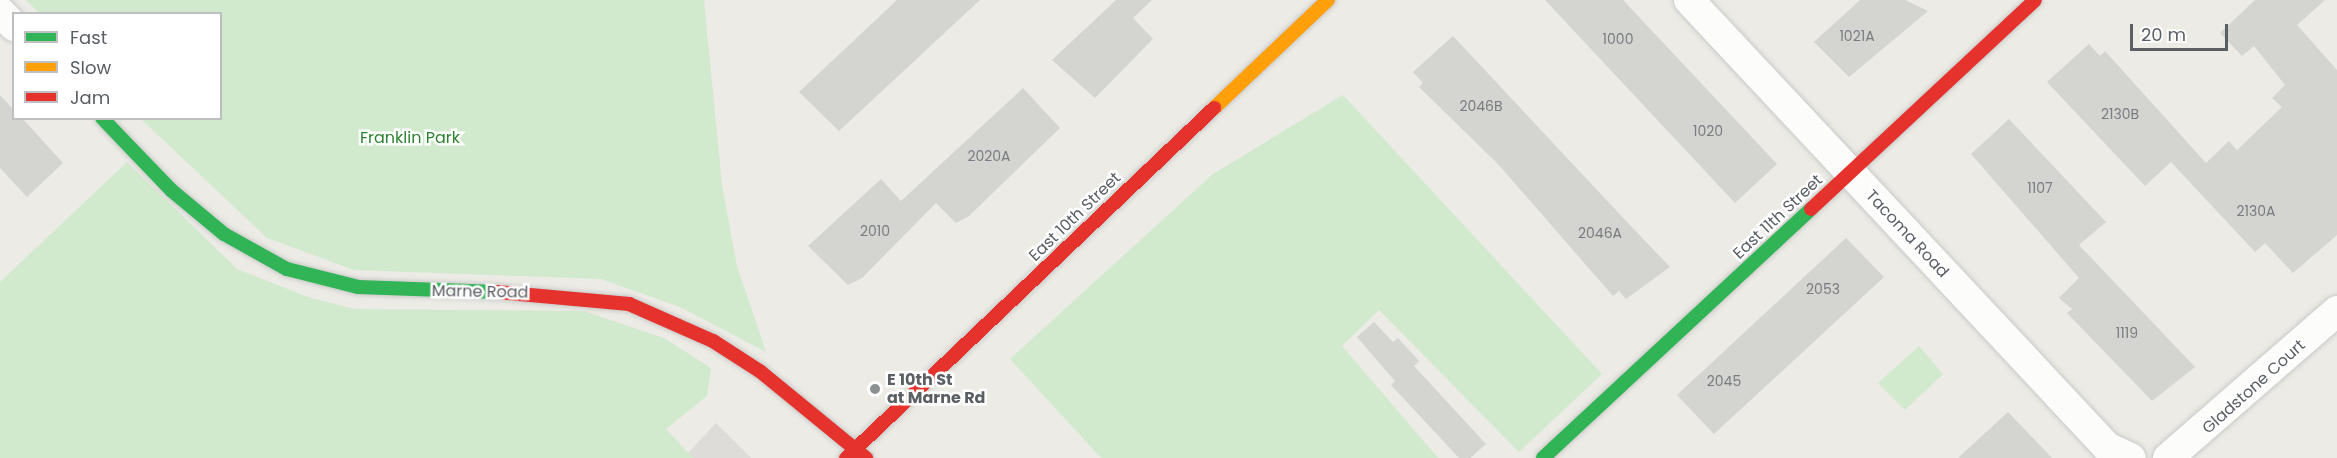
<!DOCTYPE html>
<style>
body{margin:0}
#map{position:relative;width:2337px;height:458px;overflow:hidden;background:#ecebe5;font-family:Poppins,sans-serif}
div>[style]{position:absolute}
.industrial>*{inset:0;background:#dedcd8}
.green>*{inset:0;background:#d1eace}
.building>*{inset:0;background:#d4d4d0}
.roads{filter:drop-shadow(0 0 2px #c9cac9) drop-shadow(0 0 2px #c9cac9)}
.street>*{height:30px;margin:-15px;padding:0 15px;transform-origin:15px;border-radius:15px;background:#fcfcfb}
.fast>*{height:14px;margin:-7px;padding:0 7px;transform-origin:7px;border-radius:7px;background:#30b455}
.slow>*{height:14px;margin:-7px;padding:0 7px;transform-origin:7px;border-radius:7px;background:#ff9f0a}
.jam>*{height:14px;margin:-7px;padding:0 7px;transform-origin:7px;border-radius:7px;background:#e5322d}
.dots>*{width:16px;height:16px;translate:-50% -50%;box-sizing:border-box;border:3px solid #fff;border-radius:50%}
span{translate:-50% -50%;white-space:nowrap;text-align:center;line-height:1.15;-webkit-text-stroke:5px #fff;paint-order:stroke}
.number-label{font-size:14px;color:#797d80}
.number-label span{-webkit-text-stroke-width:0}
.park-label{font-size:16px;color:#2b8330}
.street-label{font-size:16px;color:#5a5f64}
.poi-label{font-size:16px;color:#5a5f64;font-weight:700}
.left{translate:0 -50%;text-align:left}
.legend{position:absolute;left:12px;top:12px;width:210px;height:108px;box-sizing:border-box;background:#fff;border:2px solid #bdbfc1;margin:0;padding:8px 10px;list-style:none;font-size:18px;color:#5a5f64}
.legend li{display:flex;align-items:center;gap:12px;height:30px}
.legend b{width:30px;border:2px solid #bdbfc1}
.scale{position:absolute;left:2130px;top:24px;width:98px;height:27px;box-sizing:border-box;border:3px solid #5a5f64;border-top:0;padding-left:8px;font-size:18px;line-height:21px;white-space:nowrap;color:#5a5f64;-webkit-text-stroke:4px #fff;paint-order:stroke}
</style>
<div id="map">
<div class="industrial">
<i style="clip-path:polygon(716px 423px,751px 458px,693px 458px,688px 453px)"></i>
</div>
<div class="green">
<i style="clip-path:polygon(26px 0,704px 0,722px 185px,737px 266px,766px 352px,680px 307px,601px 279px,354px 270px,267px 238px,141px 119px,220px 118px,220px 14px,39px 13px)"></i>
<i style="clip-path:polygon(1343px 95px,1602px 374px,1519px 452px,1379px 310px,1342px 346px,1438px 458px,1101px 458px,1010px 359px,1213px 174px)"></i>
<i style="clip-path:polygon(127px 162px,237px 269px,308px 297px,354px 309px,584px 311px,664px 338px,711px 368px,707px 396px,666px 429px,693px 458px,0 458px,0 282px)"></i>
<i style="clip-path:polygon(1919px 346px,1943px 374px,1905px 410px,1878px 383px)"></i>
</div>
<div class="building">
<i style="clip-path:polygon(897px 0,980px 0,839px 131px,799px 92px)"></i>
<i style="clip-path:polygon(1116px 0,1152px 0,1133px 18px,1153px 39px,1095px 98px,1052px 60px)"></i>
<i style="clip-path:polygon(1545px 0,1623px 0,1777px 164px,1735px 203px)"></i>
<i style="clip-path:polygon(1860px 0,1905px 0,1928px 11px,1849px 77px,1814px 42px)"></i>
<i style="clip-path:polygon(2255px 0,2325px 0,2297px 25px,2337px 70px,2337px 235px,2293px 273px,2265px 243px,2255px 252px,2171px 162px,2145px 186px,2047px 82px,2089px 44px,2100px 56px,2105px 51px,2206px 163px,2229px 141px,2237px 150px,2282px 107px,2272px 98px,2285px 85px,2254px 46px,2242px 56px,2220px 33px)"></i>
<i style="clip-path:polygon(1453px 36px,1627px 222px,1670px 267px,1626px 299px,1619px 291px,1613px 296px,1498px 164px,1419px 87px,1423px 83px,1413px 72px)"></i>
<i style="clip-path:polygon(1023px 88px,1060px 128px,969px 216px,956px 223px,936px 203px,862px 278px,848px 285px,808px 246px,881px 179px,901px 201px)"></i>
<i style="clip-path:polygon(0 95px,14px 110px,14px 118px,22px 118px,63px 163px,27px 197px,0 168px)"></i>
<i style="clip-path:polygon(2009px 119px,2106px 222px,2079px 245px,2195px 367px,2152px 401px,2067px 313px,2072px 309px,2059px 298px,2079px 278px,1971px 154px)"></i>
<i style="clip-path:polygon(1846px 238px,1884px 277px,1714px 434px,1677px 395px)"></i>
<i style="clip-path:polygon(1374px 322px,1393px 342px,1398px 338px,1419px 361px,1414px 366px,1486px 444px,1470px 458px,1459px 458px,1391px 385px,1395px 381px,1357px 337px)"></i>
<i style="clip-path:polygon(2008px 412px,2052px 458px,1958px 458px)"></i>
</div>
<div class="roads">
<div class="street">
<i style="left:1689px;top:0;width:612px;rotate:46.92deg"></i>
<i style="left:2107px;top:447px;width:26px;rotate:25deg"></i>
<i style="left:0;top:12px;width:20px;rotate:45deg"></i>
<i style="left:2168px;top:458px;width:224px;rotate:-41deg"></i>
</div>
<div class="fast">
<i style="left:102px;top:118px;width:100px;rotate:46.2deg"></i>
<i style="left:171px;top:190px;width:69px;rotate:39.7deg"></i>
<i style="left:224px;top:234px;width:72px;rotate:29.1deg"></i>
<i style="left:287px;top:269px;width:73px;rotate:14.2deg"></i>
<i style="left:358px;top:287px;width:139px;rotate:2.1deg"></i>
<i style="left:1543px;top:458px;width:366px;rotate:-42.9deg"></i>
</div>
<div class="slow">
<i style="left:1214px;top:108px;width:157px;rotate:-43.5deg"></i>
</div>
<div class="jam">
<i style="left:1811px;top:209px;width:306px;rotate:-43deg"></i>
<i style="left:497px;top:292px;width:133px;rotate:5.2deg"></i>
<i style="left:629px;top:304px;width:92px;rotate:23.8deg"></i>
<i style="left:713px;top:341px;width:57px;rotate:32.9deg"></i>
<i style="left:761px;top:372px;width:136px;rotate:39.3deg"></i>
<i style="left:846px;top:458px;width:508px;rotate:-43.56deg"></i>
</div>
</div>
<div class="dots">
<i style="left:875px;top:389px;background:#8d9091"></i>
</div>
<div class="number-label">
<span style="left:1857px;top:36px">1021A</span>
<span style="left:1618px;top:39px">1000</span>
<span style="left:1481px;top:106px">2046B</span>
<span style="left:2120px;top:114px">2130B</span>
<span style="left:1708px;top:131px">1020</span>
<span style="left:989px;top:156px">2020A</span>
<span style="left:2040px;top:188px">1107</span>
<span style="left:2256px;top:211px">2130A</span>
<span style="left:875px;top:231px">2010</span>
<span style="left:1600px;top:233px">2046A</span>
<span style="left:1823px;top:289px">2053</span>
<span style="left:2127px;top:333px">1119</span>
<span style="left:1724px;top:381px">2045</span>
</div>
<div class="park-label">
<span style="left:410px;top:138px">Franklin Park</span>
</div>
<div class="street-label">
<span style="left:1075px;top:217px;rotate:-44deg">East 10th Street</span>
<span style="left:1778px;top:217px;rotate:-43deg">East 11th Street</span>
<span style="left:1907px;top:234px;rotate:47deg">Tacoma Road</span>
<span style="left:480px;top:292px;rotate:1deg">Marne Road</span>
<span style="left:2254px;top:387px;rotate:-42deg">Gladstone Court</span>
</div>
<div class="poi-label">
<span class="left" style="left:887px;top:389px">E 10th St<br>at Marne Rd</span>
</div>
<ul class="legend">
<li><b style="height:8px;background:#30b455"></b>Fast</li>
<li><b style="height:8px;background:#ff9f0a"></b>Slow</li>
<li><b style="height:8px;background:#e5322d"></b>Jam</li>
</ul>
<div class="scale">20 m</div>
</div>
